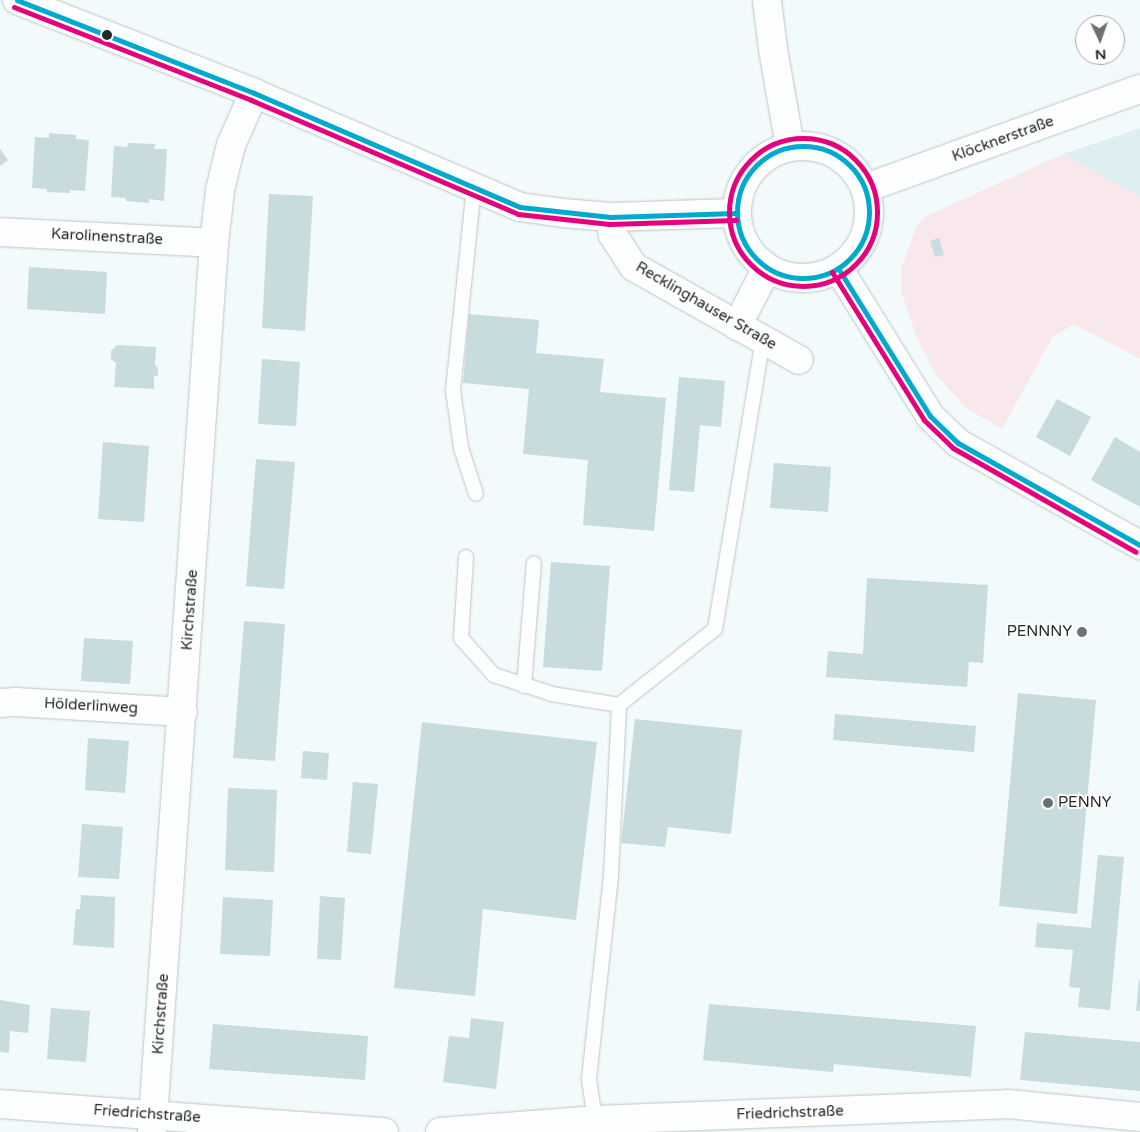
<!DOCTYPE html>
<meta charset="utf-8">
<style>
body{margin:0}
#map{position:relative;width:1140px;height:1132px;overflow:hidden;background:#f2fafb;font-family:"Varela Round",sans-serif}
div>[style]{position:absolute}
.built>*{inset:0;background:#deeff1}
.green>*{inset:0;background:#f8e8ec}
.building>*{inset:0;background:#c8dbdd}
.roads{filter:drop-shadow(0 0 1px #bfc5c6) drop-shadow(0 0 1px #bfc5c6)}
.service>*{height:14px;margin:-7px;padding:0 7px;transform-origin:7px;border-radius:7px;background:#fdfefe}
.minor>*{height:28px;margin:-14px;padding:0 14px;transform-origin:14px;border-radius:14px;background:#fdfefe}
.tertiary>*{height:28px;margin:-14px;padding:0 14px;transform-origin:14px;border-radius:14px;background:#fdfefe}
.secondary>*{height:28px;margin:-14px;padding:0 14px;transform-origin:14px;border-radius:14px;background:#fdfefe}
.secondary>.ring{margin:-14px;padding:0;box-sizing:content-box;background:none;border:28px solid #fdfefe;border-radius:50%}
.bus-1>*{height:5px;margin:-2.5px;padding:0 2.5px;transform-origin:2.5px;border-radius:2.5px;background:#00a9ce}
.bus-1>.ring{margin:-2.5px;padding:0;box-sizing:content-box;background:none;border:5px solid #00a9ce;border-radius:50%}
.bus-2>*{height:5px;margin:-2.5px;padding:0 2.5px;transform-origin:2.5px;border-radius:2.5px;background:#e5007d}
.bus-2>.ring{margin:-2.5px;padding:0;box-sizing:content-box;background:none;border:5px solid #e5007d;border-radius:50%}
.dots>*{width:14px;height:14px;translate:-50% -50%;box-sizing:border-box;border:2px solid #fff;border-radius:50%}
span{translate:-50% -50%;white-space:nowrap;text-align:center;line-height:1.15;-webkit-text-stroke:4px #fff;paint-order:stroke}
.street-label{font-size:15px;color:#24292a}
.poi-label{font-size:15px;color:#24292a}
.right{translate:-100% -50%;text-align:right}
.left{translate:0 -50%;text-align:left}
.north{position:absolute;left:1075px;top:15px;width:50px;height:50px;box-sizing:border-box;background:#fff;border:1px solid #a7a9aa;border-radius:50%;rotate:177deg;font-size:14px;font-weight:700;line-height:20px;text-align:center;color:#24292a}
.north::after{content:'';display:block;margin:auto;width:18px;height:22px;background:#6c7273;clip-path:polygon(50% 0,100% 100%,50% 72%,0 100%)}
</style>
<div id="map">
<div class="built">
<i style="clip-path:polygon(1140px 128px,1140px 197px,1063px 154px)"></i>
</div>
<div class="green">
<i style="clip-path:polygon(1063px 154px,1140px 197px,1140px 359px,1074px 324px,1052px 338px,1002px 429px,966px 408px,934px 372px,916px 336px,901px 291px,901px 269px,917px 225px,924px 217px)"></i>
</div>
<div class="building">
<i style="clip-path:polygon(49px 133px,76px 135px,76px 139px,89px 140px,85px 191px,70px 190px,70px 193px,47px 192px,47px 189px,32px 188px,35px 137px,49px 138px)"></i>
<i style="clip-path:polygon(128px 143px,155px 144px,154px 149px,167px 149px,164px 201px,149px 199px,149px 203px,126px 201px,126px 198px,111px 197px,114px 146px,127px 147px)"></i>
<i style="clip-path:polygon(0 149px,8px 160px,0 166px)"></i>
<i style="clip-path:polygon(269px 194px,313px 196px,305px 331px,262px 328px)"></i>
<i style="clip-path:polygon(939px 238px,944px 255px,935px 257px,930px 241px)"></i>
<i style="clip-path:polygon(29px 267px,107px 272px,105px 314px,27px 309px)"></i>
<i style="clip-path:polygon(469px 314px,539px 320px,536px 353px,604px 359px,600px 392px,666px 398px,654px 531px,583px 525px,588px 460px,523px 454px,529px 389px,463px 383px)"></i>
<i style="clip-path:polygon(117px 345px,156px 347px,155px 365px,158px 368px,158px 375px,154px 377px,154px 389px,114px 387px,116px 363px,111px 359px,111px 351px)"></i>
<i style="clip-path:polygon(262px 359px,300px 362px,296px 426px,258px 424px)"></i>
<i style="clip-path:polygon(679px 377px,725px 381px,721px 427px,700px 425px,694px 492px,669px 490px)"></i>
<i style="clip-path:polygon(1057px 399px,1091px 417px,1070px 456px,1036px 437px)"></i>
<i style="clip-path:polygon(1115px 437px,1140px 452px,1140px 507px,1091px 480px)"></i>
<i style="clip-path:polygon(103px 442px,149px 446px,144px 522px,98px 519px)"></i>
<i style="clip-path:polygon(256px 459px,295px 462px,284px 589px,246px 586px)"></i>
<i style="clip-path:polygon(774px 463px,831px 467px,828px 512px,770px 508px)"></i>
<i style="clip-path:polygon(551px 562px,610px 566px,602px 671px,543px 667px)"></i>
<i style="clip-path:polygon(867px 578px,988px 585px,983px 663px,969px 662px,967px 687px,826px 677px,828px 651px,863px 654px)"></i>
<i style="clip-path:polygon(244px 621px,285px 624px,275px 761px,233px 758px)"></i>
<i style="clip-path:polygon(84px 638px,133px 641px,130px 684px,81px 681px)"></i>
<i style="clip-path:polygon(1018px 693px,1096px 700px,1077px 914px,999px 906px)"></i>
<i style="clip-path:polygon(835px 714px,976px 726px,974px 752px,833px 740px)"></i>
<i style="clip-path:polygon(635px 719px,742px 730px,731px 834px,668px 827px,665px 847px,621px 843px)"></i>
<i style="clip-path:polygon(422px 722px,597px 742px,576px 920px,483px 909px,475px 996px,394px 988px)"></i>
<i style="clip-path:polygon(88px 738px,129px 741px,125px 793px,85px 790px)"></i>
<i style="clip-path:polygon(303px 751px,329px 753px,327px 780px,301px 778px)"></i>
<i style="clip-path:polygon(353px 782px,378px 784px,371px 854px,347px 852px)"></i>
<i style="clip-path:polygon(228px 788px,277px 790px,274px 872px,225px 870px)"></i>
<i style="clip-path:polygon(82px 824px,123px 827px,119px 879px,78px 877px)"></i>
<i style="clip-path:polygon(1098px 855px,1124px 857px,1110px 1010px,1078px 1007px,1080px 988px,1069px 987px,1073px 950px,1035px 947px,1037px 923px,1091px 928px)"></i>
<i style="clip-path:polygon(81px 895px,115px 897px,114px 948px,73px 945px,76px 909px,80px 909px)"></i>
<i style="clip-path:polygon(320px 896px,345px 898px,341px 960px,317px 959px)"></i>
<i style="clip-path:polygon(223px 897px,273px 900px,270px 956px,220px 954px)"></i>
<i style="clip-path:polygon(1139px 980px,1140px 980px,1140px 1011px,1136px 1011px)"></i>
<i style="clip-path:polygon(0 1000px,30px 1005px,28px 1033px,10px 1031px,9px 1053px,0 1052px)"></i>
<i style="clip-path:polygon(709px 1004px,976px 1026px,971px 1077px,834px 1064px,833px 1072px,703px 1060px)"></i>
<i style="clip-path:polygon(51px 1008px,90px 1011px,86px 1062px,47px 1059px)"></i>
<i style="clip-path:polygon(471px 1018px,504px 1022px,496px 1089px,443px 1082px,449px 1036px,469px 1038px)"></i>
<i style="clip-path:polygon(213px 1024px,368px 1036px,365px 1080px,209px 1069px)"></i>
<i style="clip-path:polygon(1025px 1032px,1140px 1042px,1140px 1091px,1020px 1080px)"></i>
</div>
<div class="roads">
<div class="service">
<i style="left:474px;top:187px;width:204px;rotate:95.9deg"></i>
<i style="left:453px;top:390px;width:59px;rotate:82.1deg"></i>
<i style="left:461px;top:448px;width:48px;rotate:71.9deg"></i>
<i style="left:466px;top:557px;width:81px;rotate:93.5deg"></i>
<i style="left:461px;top:638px;width:50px;rotate:48.3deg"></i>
<i style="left:494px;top:675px;width:61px;rotate:18.1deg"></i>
<i style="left:552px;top:694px;width:68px;rotate:9.3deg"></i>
<i style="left:524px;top:686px;width:123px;rotate:-85.4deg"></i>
<i style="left:595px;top:1120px;width:41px;rotate:-98.3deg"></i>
<i style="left:589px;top:1079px;width:204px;rotate:-83.8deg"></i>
<i style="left:611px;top:876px;width:171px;rotate:-87.3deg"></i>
<i style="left:619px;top:705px;width:122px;rotate:-38.4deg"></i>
<i style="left:715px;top:629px;width:293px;rotate:-80.6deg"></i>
</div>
<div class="minor">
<i style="left:767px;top:0;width:49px;rotate:83deg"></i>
<i style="left:773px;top:49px;width:98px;rotate:80.1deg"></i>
<i style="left:610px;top:217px;width:18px;rotate:81deg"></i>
<i style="left:613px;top:235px;width:38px;rotate:57deg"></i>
<i style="left:634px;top:267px;width:189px;rotate:29.4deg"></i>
<i style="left:0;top:232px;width:214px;rotate:2.9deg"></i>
<i style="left:737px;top:326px;width:65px;rotate:-62.7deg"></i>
<i style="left:0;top:703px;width:16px;rotate:-4deg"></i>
<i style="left:16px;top:702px;width:167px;rotate:3.4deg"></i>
<i style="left:0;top:1104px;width:385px;rotate:4.2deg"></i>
<i style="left:152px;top:1132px;width:891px;rotate:-86.01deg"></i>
<i style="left:214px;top:243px;width:53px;rotate:-83.5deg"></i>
<i style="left:220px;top:190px;width:46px;rotate:-76.3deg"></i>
<i style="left:231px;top:145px;width:57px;rotate:-66.1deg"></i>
<i style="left:440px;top:1132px;width:155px;rotate:-4.4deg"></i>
<i style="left:595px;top:1120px;width:413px;rotate:-2.2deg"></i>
<i style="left:1008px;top:1104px;width:133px;rotate:5.6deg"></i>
</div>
<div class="tertiary">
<i style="left:866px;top:188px;width:291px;rotate:-19.9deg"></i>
</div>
<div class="secondary">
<i style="left:17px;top:0;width:255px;rotate:21.4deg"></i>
<i style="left:254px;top:93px;width:289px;rotate:23.2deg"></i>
<i style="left:520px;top:207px;width:43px;rotate:7.9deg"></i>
<i style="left:563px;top:213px;width:47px;rotate:4.9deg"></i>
<i style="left:610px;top:217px;width:126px;rotate:-1.8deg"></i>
<i class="ring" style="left:737px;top:146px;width:104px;height:104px"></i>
<i style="left:838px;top:268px;width:174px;rotate:58.1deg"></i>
<i style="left:930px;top:416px;width:39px;rotate:44deg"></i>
<i style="left:958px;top:443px;width:209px;rotate:29.3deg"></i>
</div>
</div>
<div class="bus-1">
<i style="left:17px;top:0;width:255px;rotate:21.4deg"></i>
<i style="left:254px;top:93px;width:289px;rotate:23.2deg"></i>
<i style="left:520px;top:207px;width:91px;rotate:6.3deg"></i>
<i style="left:610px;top:217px;width:126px;rotate:-1.8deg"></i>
<i class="ring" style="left:737px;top:146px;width:127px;height:127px"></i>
<i style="left:838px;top:268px;width:174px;rotate:58.1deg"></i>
<i style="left:930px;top:416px;width:39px;rotate:44deg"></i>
<i style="left:958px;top:443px;width:209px;rotate:29.3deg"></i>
</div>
<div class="bus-2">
<i style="left:14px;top:7px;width:255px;rotate:21.4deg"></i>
<i style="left:251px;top:100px;width:290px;rotate:23.1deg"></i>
<i style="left:518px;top:214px;width:92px;rotate:6.3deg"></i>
<i style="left:609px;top:224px;width:127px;rotate:-1.8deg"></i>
<i class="ring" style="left:729px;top:138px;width:143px;height:143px"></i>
<i style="left:832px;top:272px;width:174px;rotate:58.1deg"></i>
<i style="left:924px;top:420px;width:40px;rotate:44deg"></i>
<i style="left:953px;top:448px;width:210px;rotate:29.6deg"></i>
</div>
<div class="dots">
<i style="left:107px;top:35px;background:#24292a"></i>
<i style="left:1082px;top:632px;background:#6c7273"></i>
<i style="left:1048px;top:803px;background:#6c7273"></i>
</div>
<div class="street-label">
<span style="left:1003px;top:139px;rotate:-20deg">Klöcknerstraße</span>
<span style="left:107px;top:237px;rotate:3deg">Karolinenstraße</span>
<span style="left:706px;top:306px;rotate:30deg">Recklinghauser Straße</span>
<span style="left:190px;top:610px;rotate:-86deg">Kirchstraße</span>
<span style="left:91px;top:706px;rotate:3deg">Hölderlinweg</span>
<span style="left:161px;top:1014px;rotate:-86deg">Kirchstraße</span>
<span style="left:790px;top:1113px;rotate:-2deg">Friedrichstraße</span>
<span style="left:147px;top:1114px;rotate:4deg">Friedrichstraße</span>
</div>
<div class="poi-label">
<span class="right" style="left:1072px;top:632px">PENNNY</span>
<span class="left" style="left:1058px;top:803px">PENNY</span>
</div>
<div class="north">N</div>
</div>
